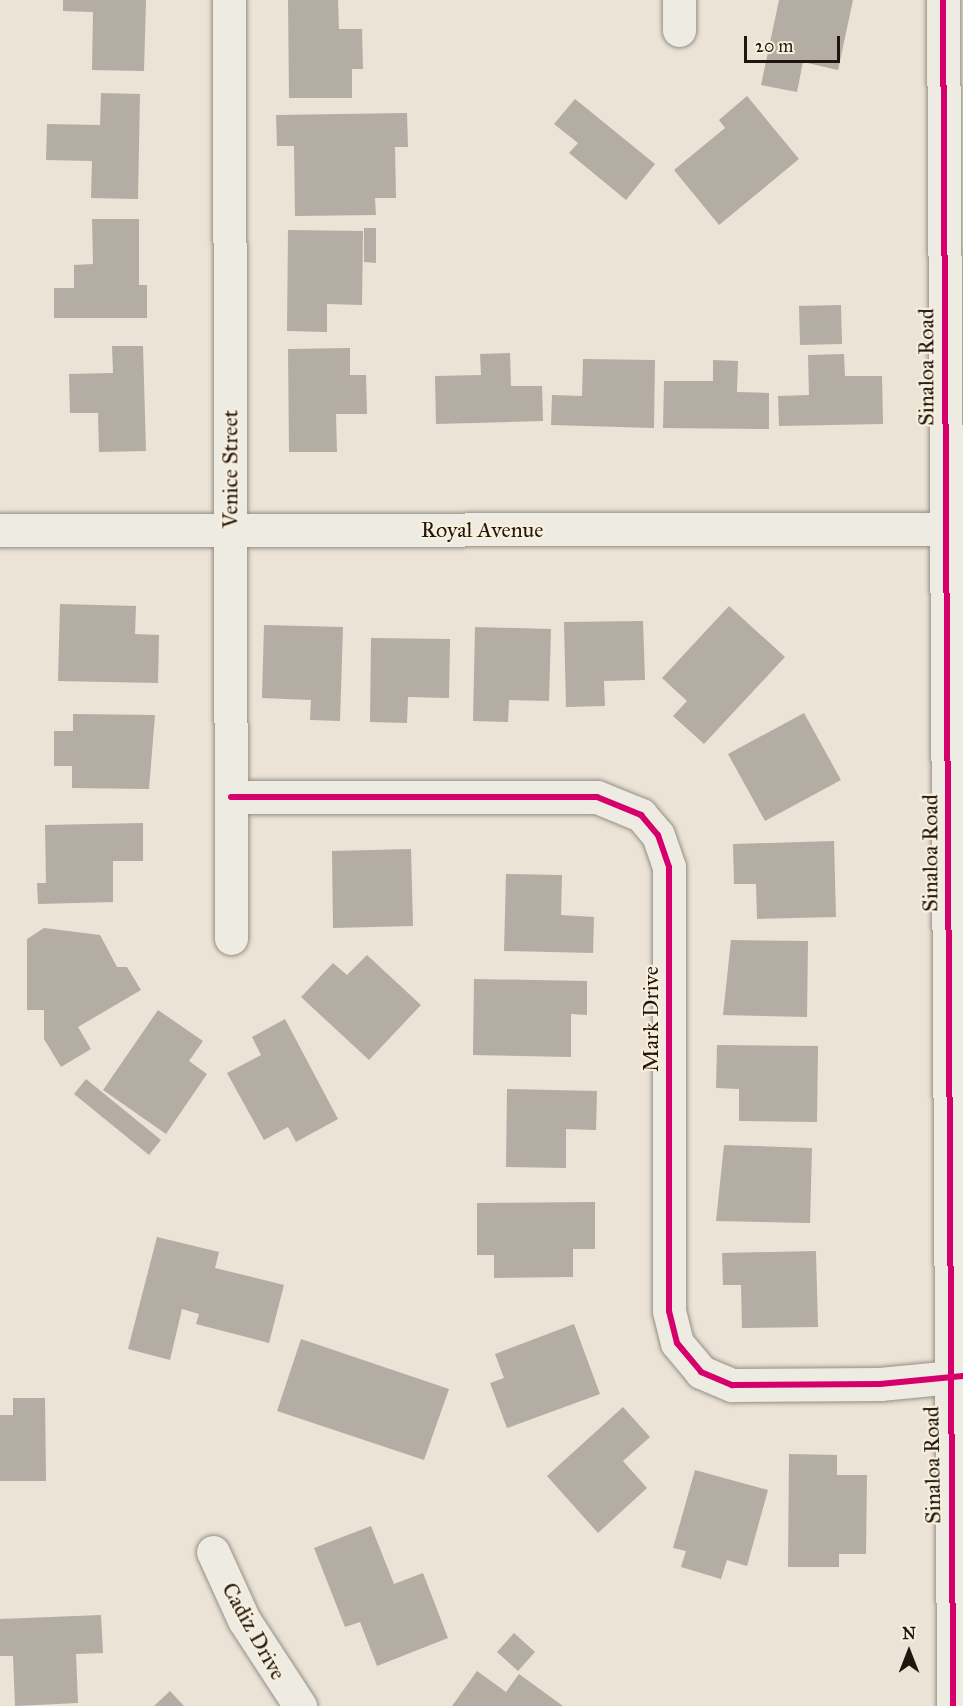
<!DOCTYPE html>
<style>
body{margin:0}
#map{position:relative;width:963px;height:1706px;overflow:hidden;background:#ebe3d5;font-family:"IM FELL Great Primer",serif}
div>[style]{position:absolute}
.building>*{inset:0;background:#b3ada3}
.roads{filter:drop-shadow(0 0 2px #958f86) drop-shadow(0 0 2px #958f86)}
.street>*{height:33px;margin:-16.5px;padding:0 16.5px;transform-origin:16.5px;border-radius:16.5px;background:#eeebe3}
.secondary>*{height:33px;margin:-16.5px;padding:0 16.5px;transform-origin:16.5px;border-radius:16.5px;background:#eeebe3}
.cycleway>*{height:6px;margin:-3px;padding:0 3px;transform-origin:3px;border-radius:3px;background:#d6006c}
span{translate:-50% -50%;white-space:nowrap;text-align:center;line-height:1.15;-webkit-text-stroke:4.5px #f8efdd;paint-order:stroke}
.street-label{font-size:22px;color:#21160e}
.north{position:absolute;left:879px;top:1622px;width:60px;height:60px;-webkit-text-stroke:4px #f8efdd;paint-order:stroke;rotate:0deg;font-size:16px;font-weight:700;line-height:24px;text-align:center;color:#21160e}
.north::after{content:'';display:block;margin:auto;width:21px;height:27px;background:#21160e;clip-path:polygon(50% 0,100% 100%,50% 72%,0 100%)}
.scale{position:absolute;left:744px;top:36px;width:96px;height:27px;box-sizing:border-box;border:3px solid #21160e;border-top:0;padding-left:8px;font-size:18px;line-height:21px;white-space:nowrap;color:#21160e;-webkit-text-stroke:4px #f8efdd;paint-order:stroke}
</style>
<div id="map">
<div class="building">
<i style="clip-path:polygon(63px 0,146px 0,144px 71px,92px 70px,93px 12px,63px 11px)"></i>
<i style="clip-path:polygon(288px 0,338px 0,339px 29px,362px 29px,363px 69px,352px 69px,352px 98px,289px 98px)"></i>
<i style="clip-path:polygon(779px 0,853px 0,838px 70px,803px 62px,797px 92px,761px 85px)"></i>
<i style="clip-path:polygon(101px 93px,140px 94px,138px 199px,91px 198px,92px 161px,46px 160px,47px 124px,100px 125px)"></i>
<i style="clip-path:polygon(747px 96px,799px 159px,719px 225px,674px 170px,725px 128px,719px 120px)"></i>
<i style="clip-path:polygon(575px 99px,655px 164px,626px 200px,569px 153px,578px 143px,554px 124px)"></i>
<i style="clip-path:polygon(407px 113px,408px 147px,395px 147px,396px 198px,375px 198px,376px 215px,295px 216px,294px 146px,277px 146px,276px 115px)"></i>
<i style="clip-path:polygon(92px 219px,139px 219px,139px 285px,147px 285px,147px 318px,54px 318px,54px 288px,74px 288px,74px 265px,93px 264px)"></i>
<i style="clip-path:polygon(364px 228px,376px 228px,376px 263px,364px 262px)"></i>
<i style="clip-path:polygon(288px 230px,363px 231px,362px 305px,327px 304px,327px 332px,287px 331px)"></i>
<i style="clip-path:polygon(841px 305px,842px 344px,800px 345px,799px 306px)"></i>
<i style="clip-path:polygon(112px 346px,143px 346px,146px 451px,99px 452px,98px 413px,70px 413px,69px 374px,113px 373px)"></i>
<i style="clip-path:polygon(350px 348px,350px 375px,366px 375px,367px 414px,336px 414px,337px 452px,289px 452px,288px 349px)"></i>
<i style="clip-path:polygon(510px 353px,511px 386px,542px 386px,543px 421px,436px 424px,435px 376px,481px 375px,480px 354px)"></i>
<i style="clip-path:polygon(844px 354px,845px 376px,882px 376px,883px 424px,779px 426px,778px 396px,809px 395px,808px 355px)"></i>
<i style="clip-path:polygon(583px 359px,655px 360px,654px 428px,551px 425px,552px 395px,582px 396px)"></i>
<i style="clip-path:polygon(713px 360px,738px 361px,737px 392px,769px 393px,769px 429px,663px 428px,664px 381px,713px 381px)"></i>
<i style="clip-path:polygon(60px 604px,136px 606px,135px 634px,159px 635px,158px 683px,58px 681px)"></i>
<i style="clip-path:polygon(729px 606px,785px 657px,704px 744px,673px 716px,687px 701px,662px 678px)"></i>
<i style="clip-path:polygon(643px 621px,645px 680px,604px 681px,605px 706px,566px 707px,564px 622px)"></i>
<i style="clip-path:polygon(264px 625px,343px 627px,340px 721px,310px 720px,311px 700px,262px 698px)"></i>
<i style="clip-path:polygon(475px 627px,551px 629px,549px 701px,509px 700px,508px 722px,473px 721px)"></i>
<i style="clip-path:polygon(371px 638px,450px 639px,449px 698px,408px 697px,407px 723px,370px 722px)"></i>
<i style="clip-path:polygon(804px 713px,841px 780px,765px 821px,728px 754px)"></i>
<i style="clip-path:polygon(73px 714px,155px 715px,149px 789px,72px 788px,72px 766px,54px 766px,54px 731px,73px 731px)"></i>
<i style="clip-path:polygon(143px 823px,143px 861px,113px 861px,113px 902px,38px 904px,37px 883px,46px 883px,45px 825px)"></i>
<i style="clip-path:polygon(834px 841px,836px 917px,757px 919px,756px 884px,734px 884px,733px 844px)"></i>
<i style="clip-path:polygon(411px 849px,413px 926px,333px 928px,332px 851px)"></i>
<i style="clip-path:polygon(506px 874px,562px 875px,561px 915px,594px 917px,593px 953px,504px 951px)"></i>
<i style="clip-path:polygon(44px 928px,100px 935px,117px 967px,127px 967px,141px 990px,78px 1027px,91px 1049px,61px 1067px,44px 1039px,44px 1010px,27px 1010px,27px 939px)"></i>
<i style="clip-path:polygon(731px 940px,808px 941px,807px 1017px,723px 1015px)"></i>
<i style="clip-path:polygon(367px 955px,421px 1005px,369px 1060px,301px 997px,333px 963px,347px 975px)"></i>
<i style="clip-path:polygon(474px 979px,587px 981px,587px 1015px,571px 1014px,571px 1057px,473px 1055px)"></i>
<i style="clip-path:polygon(158px 1010px,203px 1041px,189px 1061px,207px 1074px,166px 1134px,103px 1090px)"></i>
<i style="clip-path:polygon(285px 1019px,338px 1119px,296px 1142px,288px 1127px,264px 1140px,227px 1073px,261px 1055px,252px 1037px)"></i>
<i style="clip-path:polygon(717px 1045px,818px 1046px,817px 1122px,739px 1121px,739px 1089px,716px 1088px)"></i>
<i style="clip-path:polygon(86px 1079px,161px 1140px,149px 1155px,74px 1094px)"></i>
<i style="clip-path:polygon(507px 1089px,597px 1091px,596px 1130px,566px 1129px,566px 1168px,506px 1167px)"></i>
<i style="clip-path:polygon(724px 1145px,812px 1148px,810px 1223px,716px 1221px)"></i>
<i style="clip-path:polygon(595px 1202px,595px 1249px,573px 1249px,573px 1277px,494px 1278px,494px 1255px,477px 1255px,477px 1203px)"></i>
<i style="clip-path:polygon(157px 1237px,219px 1252px,215px 1268px,284px 1285px,269px 1343px,196px 1324px,199px 1314px,182px 1309px,170px 1360px,128px 1349px)"></i>
<i style="clip-path:polygon(816px 1251px,818px 1327px,742px 1328px,741px 1285px,723px 1285px,722px 1253px)"></i>
<i style="clip-path:polygon(574px 1324px,600px 1394px,507px 1428px,490px 1383px,504px 1378px,495px 1354px)"></i>
<i style="clip-path:polygon(301px 1339px,449px 1389px,424px 1460px,277px 1411px)"></i>
<i style="clip-path:polygon(13px 1398px,45px 1398px,46px 1481px,0 1481px,0 1415px,13px 1415px)"></i>
<i style="clip-path:polygon(623px 1407px,650px 1437px,623px 1461px,647px 1488px,598px 1533px,547px 1476px)"></i>
<i style="clip-path:polygon(789px 1454px,837px 1455px,837px 1475px,867px 1475px,866px 1554px,839px 1554px,839px 1567px,788px 1567px)"></i>
<i style="clip-path:polygon(695px 1470px,768px 1490px,747px 1566px,727px 1560px,721px 1579px,681px 1567px,686px 1551px,673px 1548px)"></i>
<i style="clip-path:polygon(371px 1526px,394px 1584px,423px 1573px,448px 1638px,377px 1666px,360px 1622px,345px 1627px,314px 1548px)"></i>
<i style="clip-path:polygon(101px 1615px,103px 1653px,76px 1654px,78px 1703px,15px 1706px,13px 1656px,0 1656px,0 1619px)"></i>
<i style="clip-path:polygon(514px 1633px,535px 1652px,518px 1671px,497px 1652px)"></i>
<i style="clip-path:polygon(477px 1671px,506px 1692px,519px 1674px,563px 1706px,452px 1706px)"></i>
<i style="clip-path:polygon(170px 1691px,184px 1706px,154px 1706px)"></i>
</div>
<div class="roads">
<div class="street">
<i style="left:229px;top:0;width:938px;rotate:89.88deg"></i>
<i style="left:679px;top:0;width:30px;rotate:90deg"></i>
<i style="left:231px;top:797px;width:366px"></i>
<i style="left:597px;top:797px;width:48px;rotate:22.2deg"></i>
<i style="left:641px;top:815px;width:26px;rotate:50deg"></i>
<i style="left:658px;top:835px;width:34px;rotate:71deg"></i>
<i style="left:669px;top:867px;width:444px;rotate:90deg"></i>
<i style="left:669px;top:1311px;width:33px;rotate:76deg"></i>
<i style="left:677px;top:1343px;width:38px;rotate:50deg"></i>
<i style="left:701px;top:1372px;width:34px;rotate:23deg"></i>
<i style="left:732px;top:1385px;width:148px;rotate:-0.4deg"></i>
<i style="left:880px;top:1384px;width:83px;rotate:-5.5deg"></i>
<i style="left:213px;top:1552px;width:75px;rotate:65.5deg"></i>
<i style="left:244px;top:1620px;width:103px;rotate:56.9deg"></i>
</div>
<div class="secondary">
<i style="left:943px;top:0;width:1706px;rotate:89.66deg"></i>
<i style="left:0;top:530px;width:963px;rotate:-0.06deg"></i>
</div>
</div>
<div class="cycleway">
<i style="left:943px;top:0;width:1706px;rotate:89.66deg"></i>
<i style="left:231px;top:797px;width:366px"></i>
<i style="left:597px;top:797px;width:48px;rotate:22.2deg"></i>
<i style="left:641px;top:815px;width:26px;rotate:50deg"></i>
<i style="left:658px;top:835px;width:34px;rotate:71deg"></i>
<i style="left:669px;top:867px;width:444px;rotate:90deg"></i>
<i style="left:669px;top:1311px;width:33px;rotate:76deg"></i>
<i style="left:677px;top:1343px;width:38px;rotate:50deg"></i>
<i style="left:701px;top:1372px;width:34px;rotate:23deg"></i>
<i style="left:732px;top:1385px;width:148px;rotate:-0.4deg"></i>
<i style="left:880px;top:1384px;width:83px;rotate:-5.5deg"></i>
</div>
<div class="street-label">
<span style="left:926px;top:367px;rotate:-90deg">Sinaloa Road</span>
<span style="left:230px;top:469px;rotate:-90deg">Venice Street</span>
<span style="left:482px;top:530px">Royal Avenue</span>
<span style="left:930px;top:853px;rotate:-90deg">Sinaloa Road</span>
<span style="left:651px;top:1019px;rotate:-90deg">Mark Drive</span>
<span style="left:932px;top:1465px;rotate:-91deg">Sinaloa Road</span>
<span style="left:254px;top:1631px;rotate:61deg">Cadiz Drive</span>
</div>
<div class="north">N</div>
<div class="scale">20 m</div>
</div>
